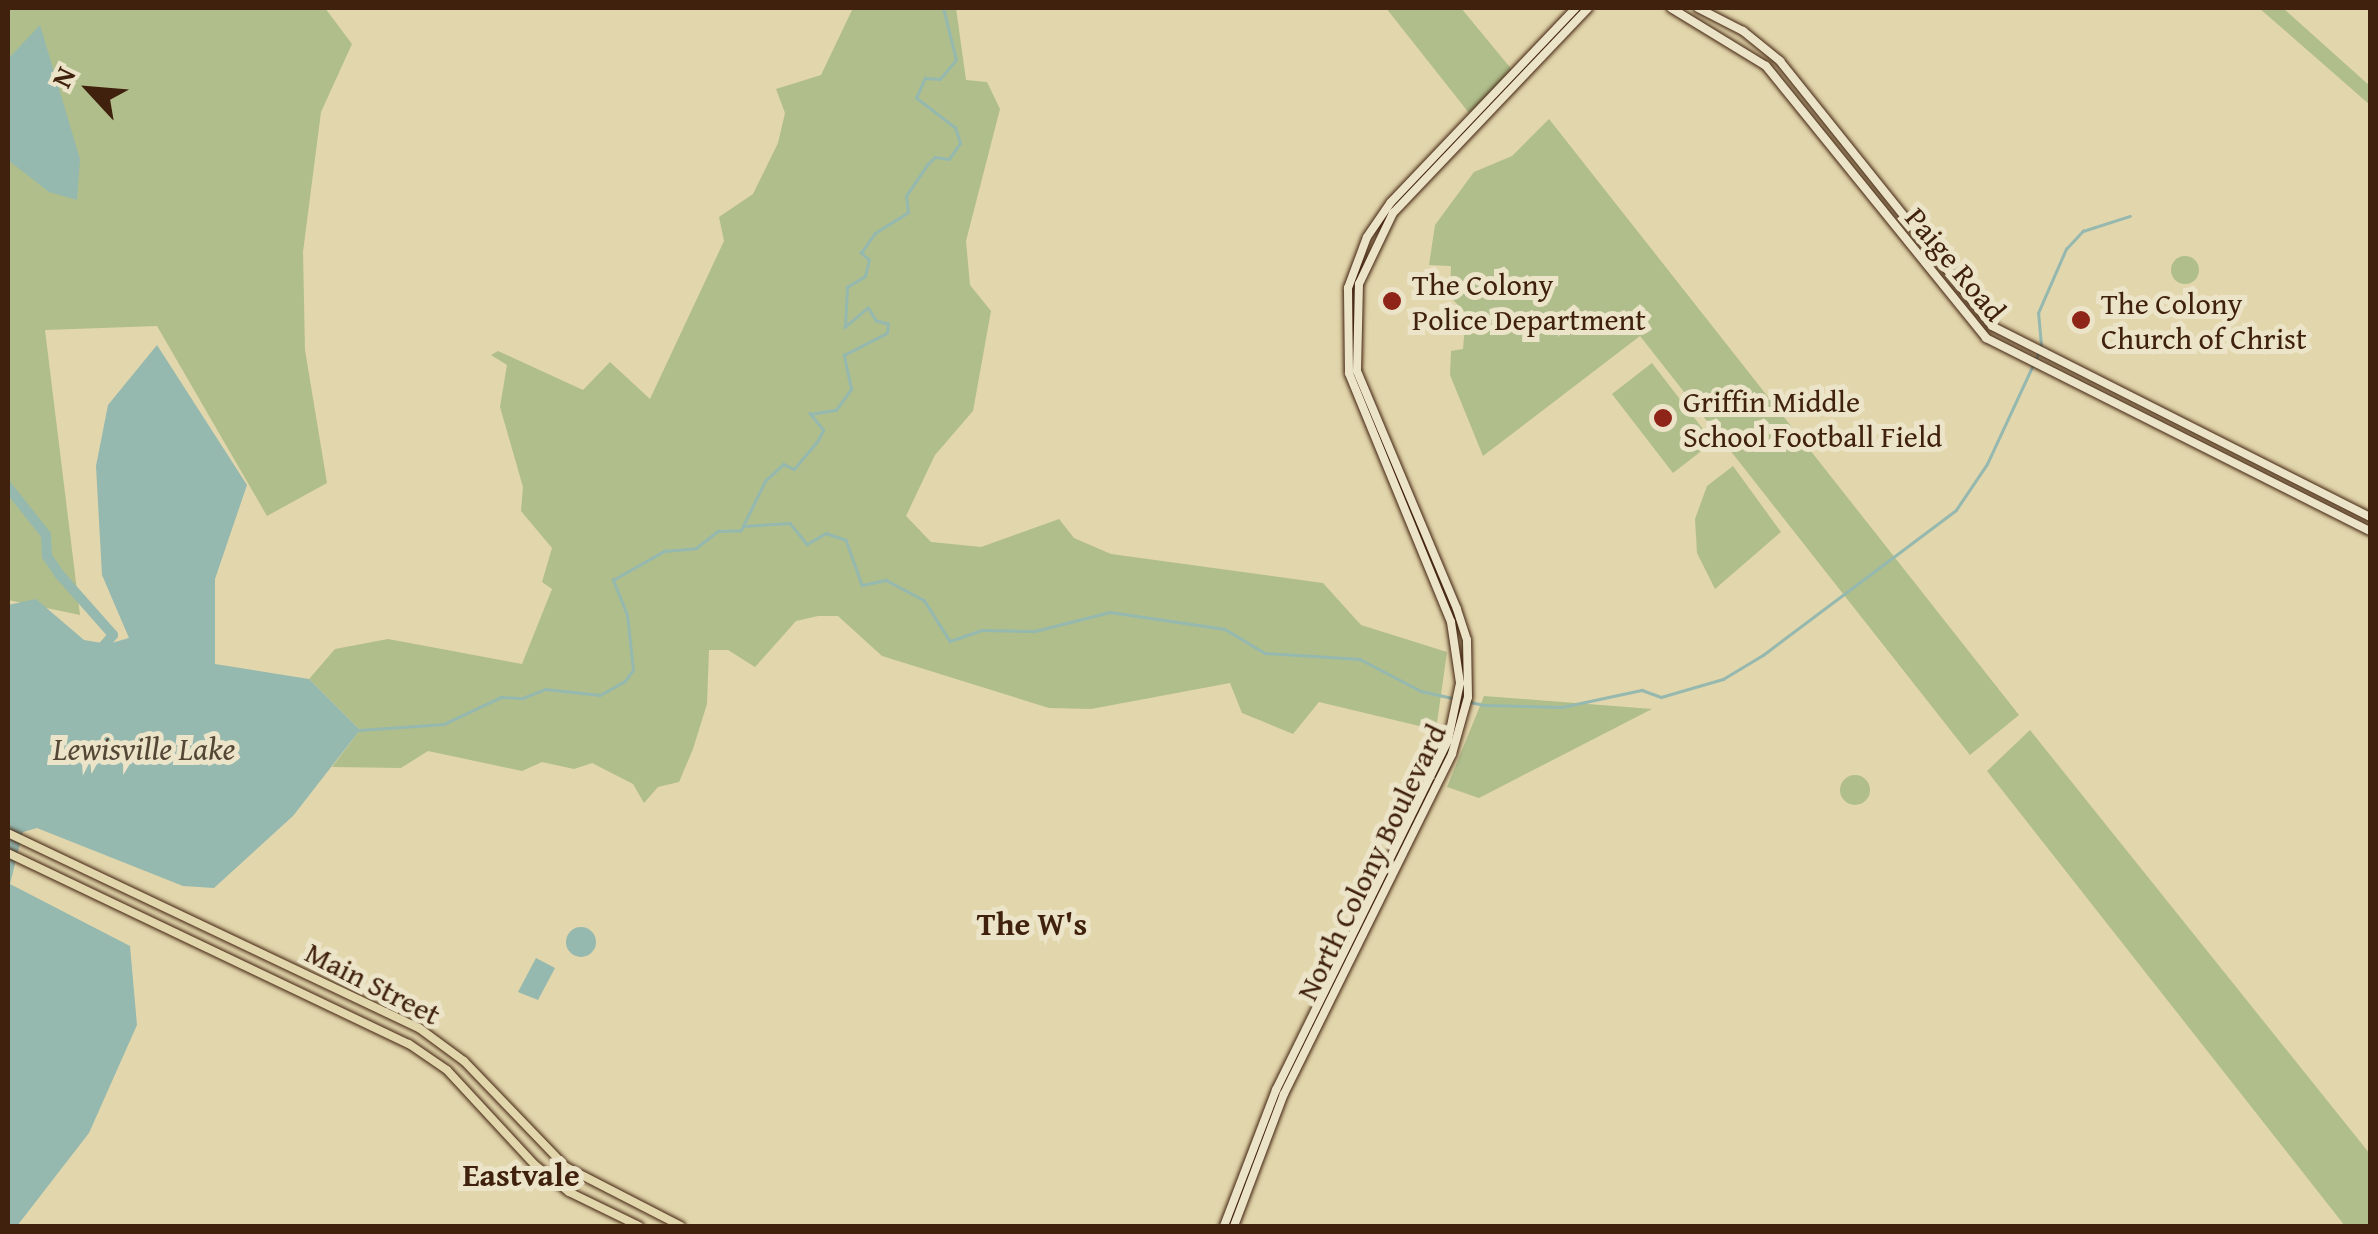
<!DOCTYPE html>
<style>
body{margin:0}
#map{position:relative;width:2378px;height:1234px;overflow:hidden;background:#e2d6ac;font-family:"Gentium Book Plus",serif}
div>[style]{position:absolute}
.green>*{inset:0;background:#b0be8c}
.round{border-radius:50%}
.water>*{inset:0;background:#95b8af}
.stream>*{height:2.5px;margin:-1.25px;padding:0 1.25px;transform-origin:1.25px;border-radius:1.25px;background:#95b8af}
.river>*{height:10px;margin:-5px;padding:0 5px;transform-origin:5px;border-radius:5px;background:#95b8af}
.roads{filter:drop-shadow(0 0 2px #40210d) drop-shadow(0 0 2px #40210d)}
.secondary>*{height:8px;margin:-4px;padding:0 4px;transform-origin:4px;border-radius:4px;background:#ece4c9}
.primary>*{height:8px;margin:-4px;padding:0 4px;transform-origin:4px;border-radius:4px;background:#e2d6ac}
.dots>*{width:28px;height:28px;translate:-50% -50%;box-sizing:border-box;border:5px solid #ece4c9;border-radius:50%}
span{translate:-50% -50%;white-space:nowrap;text-align:center;line-height:1.15;-webkit-text-stroke:10px #ece4c9;paint-order:stroke}
.street-label{font-size:30px;color:#40210d}
.poi-label{font-size:30px;color:#40210d}
.left{translate:0 -50%;text-align:left}
.water-label{font-size:32px;color:#554736;font-style:italic}
.neighbourhood-label{font-size:32px;color:#40210d;font-weight:700}
.frame{position:absolute;inset:0;border:10px solid #40210d;pointer-events:none}
.north{position:absolute;left:40px;top:40px;width:100px;height:100px;-webkit-text-stroke:8px #ece4c9;paint-order:stroke;rotate:296deg;font-size:28px;font-weight:700;line-height:40px;text-align:center;color:#40210d}
.north::after{content:'';display:block;margin:auto;width:35px;height:45px;background:#40210d;clip-path:polygon(50% 0,100% 100%,50% 72%,0 100%)}
</style>
<div id="map">
<div class="green">
<i style="clip-path:polygon(8px 8px,325px 8px,352px 44px,321px 112px,303px 252px,305px 350px,327px 483px,267px 516px,157px 326px,45px 330px,80px 615px,8px 600px)"></i>
<i style="clip-path:polygon(853px 8px,956px 8px,966px 80px,987px 82px,1000px 109px,966px 241px,970px 285px,991px 311px,973px 411px,935px 455px,906px 516px,931px 542px,981px 547px,1059px 519px,1074px 538px,1111px 554px,1323px 583px,1361px 625px,1447px 652px,1436px 730px,1319px 702px,1293px 734px,1242px 713px,1230px 683px,1091px 709px,1049px 708px,882px 656px,838px 616px,818px 616px,796px 621px,755px 667px,728px 650px,709px 650px,707px 704px,693px 749px,679px 782px,658px 787px,644px 803px,633px 784px,592px 763px,574px 769px,542px 762px,522px 771px,428px 751px,401px 768px,332px 767px,360px 730px,309px 679px,335px 649px,388px 639px,522px 664px,552px 589px,542px 582px,552px 548px,521px 511px,523px 487px,500px 407px,507px 365px,491px 355px,498px 351px,583px 390px,610px 362px,650px 399px,724px 241px,719px 217px,753px 194px,778px 143px,785px 113px,776px 89px,821px 75px)"></i>
<i style="clip-path:polygon(1386px 8px,1461px 8px,1513px 71px,1469px 113px)"></i>
<i style="clip-path:polygon(2259px 8px,2283px 8px,2370px 86px,2370px 105px)"></i>
<i style="clip-path:polygon(1549px 119px,2019px 715px,1970px 755px,1640px 336px,1483px 456px,1450px 375px,1451px 351px,1463px 349px,1466px 313px,1450px 297px,1451px 266px,1429px 265px,1435px 225px,1474px 172px,1512px 156px)"></i>
<i class="round" style="left:2171px;top:256px;width:28px;height:28px"></i>
<i style="clip-path:polygon(1652px 363px,1713px 442px,1673px 473px,1612px 394px)"></i>
<i style="clip-path:polygon(1733px 466px,1781px 532px,1715px 589px,1697px 553px,1695px 519px,1707px 486px)"></i>
<i style="clip-path:polygon(1484px 696px,1652px 709px,1479px 798px,1447px 787px)"></i>
<i style="clip-path:polygon(2030px 730px,2370px 1154px,2370px 1226px,2345px 1226px,1987px 771px)"></i>
<i class="round" style="left:1840px;top:775px;width:30px;height:30px"></i>
</div>
<div class="water">
<i style="clip-path:polygon(40px 25px,80px 159px,77px 200px,49px 192px,8px 160px,8px 59px)"></i>
<i style="clip-path:polygon(157px 345px,247px 485px,215px 579px,215px 664px,309px 679px,360px 730px,293px 816px,214px 888px,183px 886px,37px 828px,23px 832px,10px 884px,130px 946px,137px 1025px,89px 1133px,17px 1226px,8px 1226px,8px 605px,36px 599px,84px 640px,108px 644px,129px 638px,102px 575px,96px 466px,108px 405px)"></i>
<i class="round" style="left:566px;top:927px;width:30px;height:30px"></i>
<i style="clip-path:polygon(536px 958px,555px 968px,538px 1000px,518px 992px)"></i>
</div>
<div class="stream">
<i style="left:2041px;top:346px;width:33px;rotate:-95deg"></i>
<i style="left:2038px;top:313px;width:70px;rotate:-66.4deg"></i>
<i style="left:2066px;top:249px;width:25px;rotate:-47deg"></i>
<i style="left:2083px;top:231px;width:49px;rotate:-17.7deg"></i>
<i style="left:744px;top:526px;width:46px;rotate:-3.7deg"></i>
<i style="left:790px;top:523px;width:27px;rotate:51deg"></i>
<i style="left:807px;top:544px;width:22px;rotate:-30deg"></i>
<i style="left:826px;top:533px;width:21px;rotate:19deg"></i>
<i style="left:846px;top:540px;width:48px;rotate:70.4deg"></i>
<i style="left:862px;top:585px;width:25px;rotate:-12deg"></i>
<i style="left:886px;top:580px;width:43px;rotate:27.8deg"></i>
<i style="left:924px;top:600px;width:49px;rotate:57.6deg"></i>
<i style="left:950px;top:641px;width:34px;rotate:-19deg"></i>
<i style="left:982px;top:630px;width:53px;rotate:1.1deg"></i>
<i style="left:1035px;top:631px;width:77px;rotate:-14.2deg"></i>
<i style="left:1110px;top:612px;width:116px;rotate:8.4deg"></i>
<i style="left:1225px;top:629px;width:47px;rotate:31deg"></i>
<i style="left:1265px;top:653px;width:95px;rotate:3.6deg"></i>
<i style="left:1360px;top:659px;width:69px;rotate:27.7deg"></i>
<i style="left:1421px;top:691px;width:65px;rotate:12.5deg"></i>
<i style="left:1484px;top:705px;width:78px;rotate:1.5deg"></i>
<i style="left:1562px;top:707px;width:82px;rotate:-12deg"></i>
<i style="left:1642px;top:690px;width:20px;rotate:20deg"></i>
<i style="left:1661px;top:697px;width:65px;rotate:-16.2deg"></i>
<i style="left:1723px;top:679px;width:47px;rotate:-31deg"></i>
<i style="left:1763px;top:655px;width:241px;rotate:-36.9deg"></i>
<i style="left:1956px;top:510px;width:55px;rotate:-56deg"></i>
<i style="left:1987px;top:464px;width:121px;rotate:-65.1deg"></i>
<i style="left:359px;top:730px;width:85px;rotate:-4deg"></i>
<i style="left:444px;top:724px;width:63px;rotate:-25.3deg"></i>
<i style="left:501px;top:697px;width:22px;rotate:3deg"></i>
<i style="left:523px;top:698px;width:24px;rotate:-22deg"></i>
<i style="left:545px;top:689px;width:55px;rotate:6.2deg"></i>
<i style="left:600px;top:695px;width:29px;rotate:-29deg"></i>
<i style="left:625px;top:681px;width:14px;rotate:-54deg"></i>
<i style="left:633px;top:670px;width:55px;rotate:-96.2deg"></i>
<i style="left:627px;top:615px;width:38px;rotate:-112deg"></i>
<i style="left:613px;top:580px;width:59px;rotate:-29.6deg"></i>
<i style="left:664px;top:551px;width:32px;rotate:-5deg"></i>
<i style="left:696px;top:548px;width:28px;rotate:-38deg"></i>
<i style="left:718px;top:531px;width:23px;rotate:-2deg"></i>
<i style="left:741px;top:530px;width:55px;rotate:-63.9deg"></i>
<i style="left:765px;top:481px;width:25px;rotate:-43deg"></i>
<i style="left:783px;top:464px;width:12px;rotate:24deg"></i>
<i style="left:794px;top:469px;width:38px;rotate:-50deg"></i>
<i style="left:818px;top:440px;width:11px;rotate:-63deg"></i>
<i style="left:823px;top:430px;width:21px;rotate:-129deg"></i>
<i style="left:810px;top:414px;width:26px;rotate:-9deg"></i>
<i style="left:836px;top:410px;width:26px;rotate:-54deg"></i>
<i style="left:851px;top:389px;width:35px;rotate:-102deg"></i>
<i style="left:844px;top:355px;width:48px;rotate:-27.1deg"></i>
<i style="left:887px;top:333px;width:9px;rotate:-84deg"></i>
<i style="left:888px;top:324px;width:12px;rotate:-166deg"></i>
<i style="left:876px;top:321px;width:15px;rotate:-122deg"></i>
<i style="left:868px;top:308px;width:30px;rotate:140deg"></i>
<i style="left:845px;top:327px;width:40px;rotate:-87.1deg"></i>
<i style="left:847px;top:287px;width:21px;rotate:-31deg"></i>
<i style="left:865px;top:276px;width:16px;rotate:-76deg"></i>
<i style="left:869px;top:260px;width:11px;rotate:-139deg"></i>
<i style="left:861px;top:253px;width:24px;rotate:-55deg"></i>
<i style="left:875px;top:233px;width:39px;rotate:-32deg"></i>
<i style="left:908px;top:212px;width:16px;rotate:-97deg"></i>
<i style="left:906px;top:196px;width:37px;rotate:-56deg"></i>
<i style="left:927px;top:165px;width:11px;rotate:-45deg"></i>
<i style="left:935px;top:157px;width:14px;rotate:8deg"></i>
<i style="left:949px;top:159px;width:19px;rotate:-55deg"></i>
<i style="left:960px;top:143px;width:16px;rotate:-108deg"></i>
<i style="left:955px;top:128px;width:49px;rotate:-142.4deg"></i>
<i style="left:916px;top:98px;width:22px;rotate:-66deg"></i>
<i style="left:925px;top:78px;width:15px;rotate:4deg"></i>
<i style="left:940px;top:79px;width:25px;rotate:-50deg"></i>
<i style="left:956px;top:60px;width:54px;rotate:-104deg"></i>
</div>
<div class="river">
<i style="left:8px;top:487px;width:61px;rotate:51.6deg"></i>
<i style="left:46px;top:535px;width:21px;rotate:87deg"></i>
<i style="left:47px;top:556px;width:23px;rotate:56deg"></i>
<i style="left:60px;top:575px;width:80px;rotate:48.5deg"></i>
<i style="left:113px;top:635px;width:21px;rotate:131deg"></i>
</div>
<div class="roads">
<div class="secondary">
<i style="left:1671px;top:8px;width:111px;rotate:31.4deg"></i>
<i style="left:1766px;top:66px;width:350px;rotate:51deg"></i>
<i style="left:1986px;top:338px;width:430px;rotate:26.7deg"></i>
<i style="left:1698px;top:8px;width:51px;rotate:27.1deg"></i>
<i style="left:1743px;top:31px;width:48px;rotate:39deg"></i>
<i style="left:1780px;top:61px;width:339px;rotate:51.3deg"></i>
<i style="left:1992px;top:326px;width:424px;rotate:26.8deg"></i>
<i style="left:1224px;top:1226px;width:146px;rotate:-69.1deg"></i>
<i style="left:1276px;top:1090px;width:390px;rotate:-63.8deg"></i>
<i style="left:1448px;top:740px;width:58px;rotate:-78.1deg"></i>
<i style="left:1460px;top:683px;width:62px;rotate:-98.4deg"></i>
<i style="left:1451px;top:622px;width:269px;rotate:-112.3deg"></i>
<i style="left:1349px;top:373px;width:85px;rotate:-90.7deg"></i>
<i style="left:1348px;top:288px;width:54px;rotate:-69.6deg"></i>
<i style="left:1367px;top:237px;width:42px;rotate:-55.6deg"></i>
<i style="left:1391px;top:202px;width:268px;rotate:-46.4deg"></i>
<i style="left:1234px;top:1226px;width:141px;rotate:-69.3deg"></i>
<i style="left:1284px;top:1094px;width:379px;rotate:-63.7deg"></i>
<i style="left:1452px;top:754px;width:59px;rotate:-74.3deg"></i>
<i style="left:1468px;top:697px;width:57px;rotate:-91deg"></i>
<i style="left:1467px;top:640px;width:33px;rotate:-108deg"></i>
<i style="left:1457px;top:609px;width:258px;rotate:-112.8deg"></i>
<i style="left:1357px;top:371px;width:87px;rotate:-88.7deg"></i>
<i style="left:1359px;top:284px;width:79px;rotate:-64.4deg"></i>
<i style="left:1393px;top:213px;width:283px;rotate:-46.4deg"></i>
</div>
<div class="primary">
<i style="left:8px;top:833px;width:455px;rotate:25.4deg"></i>
<i style="left:419px;top:1028px;width:56px;rotate:36.3deg"></i>
<i style="left:464px;top:1061px;width:147px;rotate:46.1deg"></i>
<i style="left:566px;top:1167px;width:129px;rotate:27.2deg"></i>
<i style="left:8px;top:853px;width:444px;rotate:25.5deg"></i>
<i style="left:409px;top:1044px;width:46px;rotate:34.4deg"></i>
<i style="left:447px;top:1070px;width:128px;rotate:47.2deg"></i>
<i style="left:534px;top:1164px;width:45px;rotate:38.7deg"></i>
<i style="left:569px;top:1192px;width:78px;rotate:25.9deg"></i>
</div>
</div>
<div class="dots">
<i style="left:1392px;top:301px;background:#8f2418"></i>
<i style="left:2081px;top:320px;background:#8f2418"></i>
<i style="left:1663px;top:418px;background:#8f2418"></i>
</div>
<div class="street-label">
<span style="left:1956px;top:264px;rotate:50deg">Paige Road</span>
<span style="left:1371px;top:862px;rotate:-64deg">North Colony Boulevard</span>
<span style="left:373px;top:983px;rotate:27deg">Main Street</span>
</div>
<div class="poi-label">
<span class="left" style="left:1412px;top:301px">The Colony<br>Police Department</span>
<span class="left" style="left:2101px;top:320px">The Colony<br>Church of Christ</span>
<span class="left" style="left:1683px;top:418px">Griffin Middle<br>School Football Field</span>
</div>
<div class="water-label">
<span style="left:144px;top:749px">Lewisville Lake</span>
</div>
<div class="neighbourhood-label">
<span style="left:1032px;top:924px">The W's</span>
<span style="left:521px;top:1175px">Eastvale</span>
</div>
<div class="frame"></div>
<div class="north">N</div>
</div>
